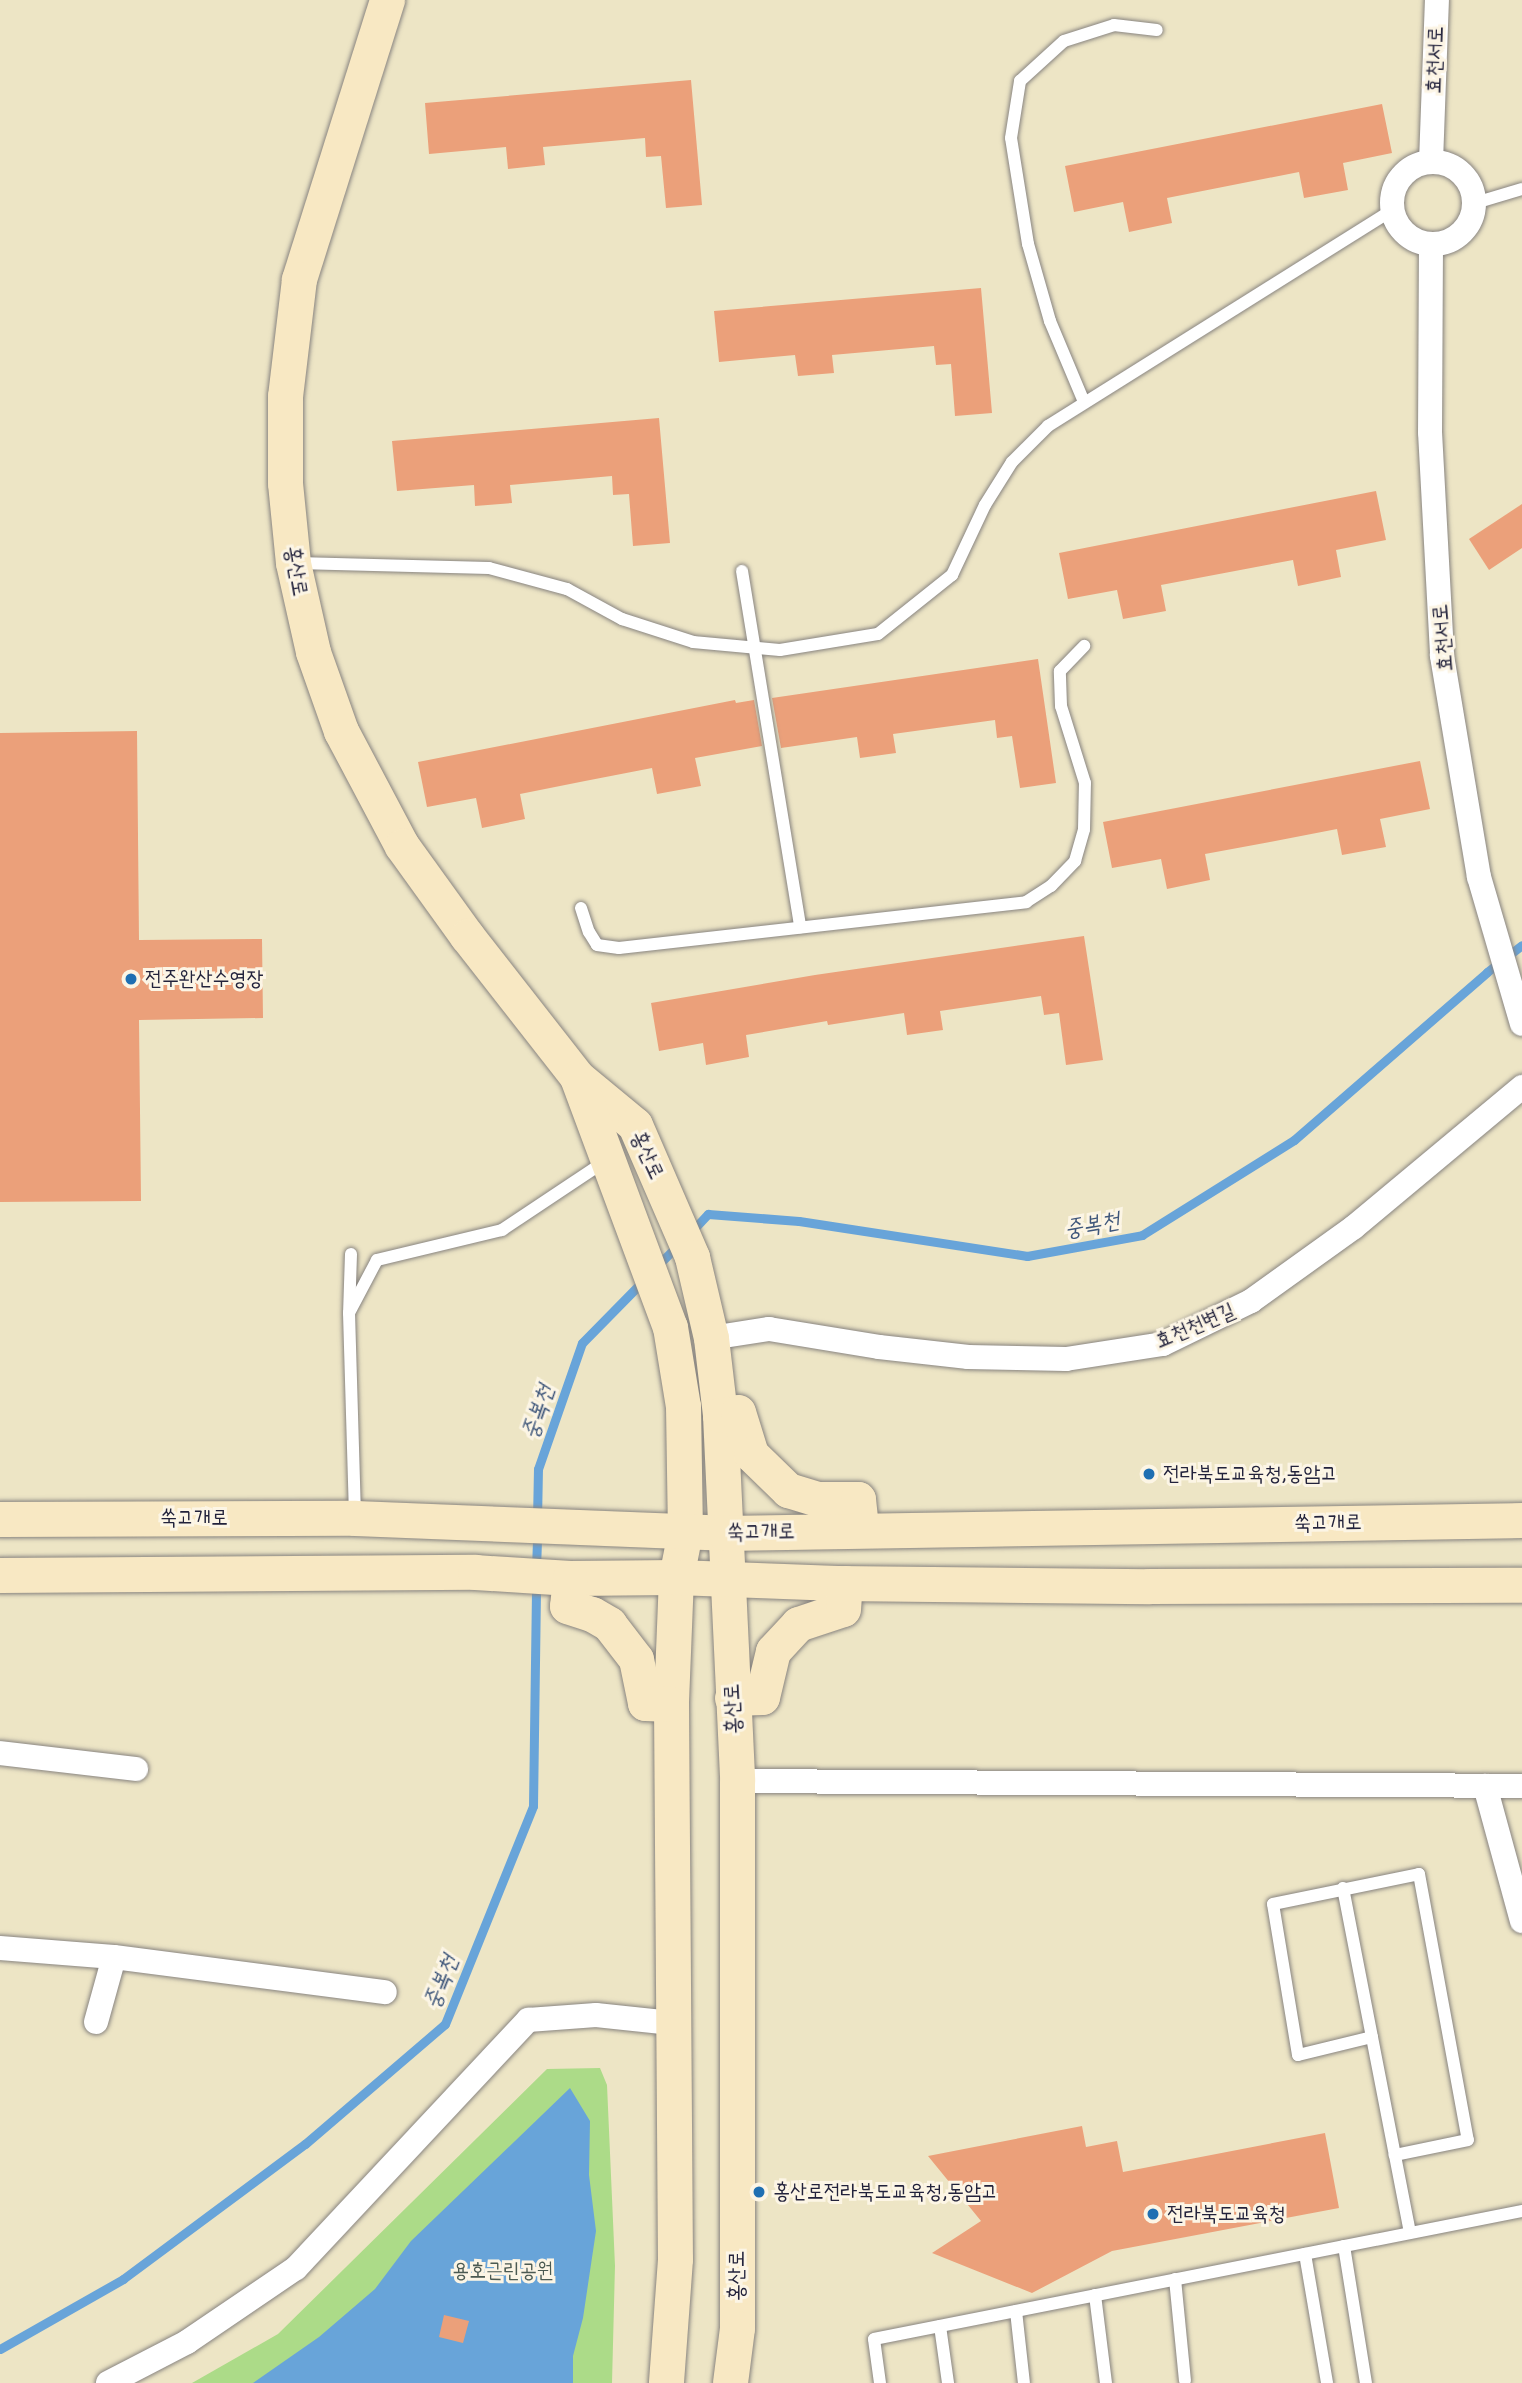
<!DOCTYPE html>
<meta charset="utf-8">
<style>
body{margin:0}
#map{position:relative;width:1522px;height:2383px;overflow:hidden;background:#ede5c5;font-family:Pangolin,"Poor Story",sans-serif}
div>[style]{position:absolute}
.green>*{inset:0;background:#acdb88}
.water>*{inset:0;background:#68a4d9}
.stream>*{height:9px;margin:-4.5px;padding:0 4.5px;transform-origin:4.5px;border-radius:4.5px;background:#68a4d9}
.building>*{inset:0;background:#eba07a}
.roads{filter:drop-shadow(0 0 2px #888480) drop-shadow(0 0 2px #888480)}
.lane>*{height:12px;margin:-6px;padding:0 6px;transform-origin:6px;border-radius:6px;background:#fff}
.street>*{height:24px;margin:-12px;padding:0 12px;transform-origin:12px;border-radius:12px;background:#fff}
.street>.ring{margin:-12px;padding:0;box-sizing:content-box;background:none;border:24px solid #fff;border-radius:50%}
.secondary>*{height:35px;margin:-17.5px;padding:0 17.5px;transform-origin:17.5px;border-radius:17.5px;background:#f8e8c3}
.dots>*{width:19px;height:19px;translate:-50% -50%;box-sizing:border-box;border:4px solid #fcf5e5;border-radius:50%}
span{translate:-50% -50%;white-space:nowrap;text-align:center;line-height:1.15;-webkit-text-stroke:6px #fcf5e5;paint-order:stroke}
.street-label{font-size:21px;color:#22223b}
.poi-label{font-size:21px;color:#22223b}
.left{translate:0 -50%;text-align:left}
.park-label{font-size:21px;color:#4b5a52}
.water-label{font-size:23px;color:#3e567a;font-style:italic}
</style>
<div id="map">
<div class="green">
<i style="clip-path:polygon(600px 2068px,607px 2085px,615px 2266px,612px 2383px,192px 2383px,278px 2334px,547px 2069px)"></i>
</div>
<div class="water">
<i style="clip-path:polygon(570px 2088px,590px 2121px,589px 2175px,596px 2231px,583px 2318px,573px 2356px,573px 2383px,253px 2383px,319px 2337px,375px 2289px,411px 2241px)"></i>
</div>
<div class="stream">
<i style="left:691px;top:1232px;width:25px;rotate:-47deg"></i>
<i style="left:708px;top:1214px;width:91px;rotate:4.4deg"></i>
<i style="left:799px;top:1221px;width:231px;rotate:8.7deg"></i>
<i style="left:1027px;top:1256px;width:117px;rotate:-10.3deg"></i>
<i style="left:1142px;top:1235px;width:179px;rotate:-32deg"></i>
<i style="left:1294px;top:1140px;width:256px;rotate:-41deg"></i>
<i style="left:1487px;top:972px;width:44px;rotate:-37.6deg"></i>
<i style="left:656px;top:1267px;width:31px;rotate:-45deg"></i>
<i style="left:537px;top:1520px;width:51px;rotate:-88.9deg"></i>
<i style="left:538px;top:1469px;width:133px;rotate:-70.8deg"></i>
<i style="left:582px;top:1343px;width:88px;rotate:-45.5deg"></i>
<i style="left:536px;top:1569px;width:35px;rotate:-88deg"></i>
<i style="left:0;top:2349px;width:142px;rotate:-29.6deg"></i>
<i style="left:123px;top:2279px;width:227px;rotate:-36.6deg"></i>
<i style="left:305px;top:2144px;width:184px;rotate:-40.6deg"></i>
<i style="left:445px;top:2024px;width:235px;rotate:-68deg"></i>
<i style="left:533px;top:1806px;width:223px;rotate:-89.2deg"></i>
</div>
<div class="building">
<i style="clip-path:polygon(691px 80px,702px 205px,666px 208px,661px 156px,646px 157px,645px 138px,543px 147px,545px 165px,508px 169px,506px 147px,429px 154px,425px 103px)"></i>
<i style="clip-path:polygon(1382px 104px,1392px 153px,1343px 163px,1348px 190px,1304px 198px,1299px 172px,1167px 198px,1172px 223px,1129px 232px,1123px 202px,1074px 212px,1065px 166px)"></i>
<i style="clip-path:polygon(981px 288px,992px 413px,955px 416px,951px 364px,936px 365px,934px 346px,832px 355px,834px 373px,798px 376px,795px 355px,719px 362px,714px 311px)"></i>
<i style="clip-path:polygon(659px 418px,670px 543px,633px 546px,629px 494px,613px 495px,612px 476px,510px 485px,512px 503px,475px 506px,474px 485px,397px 491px,392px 441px)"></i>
<i style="clip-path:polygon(1376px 491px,1386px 540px,1336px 550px,1341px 577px,1298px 586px,1293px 560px,1161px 585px,1166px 611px,1123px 619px,1117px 590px,1068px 599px,1059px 553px)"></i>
<i style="clip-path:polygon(1522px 504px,1522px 548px,1489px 570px,1469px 539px)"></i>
<i style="clip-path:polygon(1038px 659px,1056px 783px,1020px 788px,1012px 736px,997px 738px,995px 720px,893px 734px,896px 753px,860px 758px,857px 737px,781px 748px,772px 698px)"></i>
<i style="clip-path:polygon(735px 700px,736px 703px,754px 700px,762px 746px,695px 758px,701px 786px,657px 794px,652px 768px,585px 781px,520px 794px,525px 819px,482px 828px,476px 798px,427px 807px,418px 762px)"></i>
<i style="clip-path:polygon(137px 731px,139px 940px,262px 939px,263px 1018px,139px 1020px,141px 1201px,0 1202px,0 733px)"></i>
<i style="clip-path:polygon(1420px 761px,1430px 809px,1380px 819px,1386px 847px,1342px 855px,1337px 829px,1270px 842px,1205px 854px,1210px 880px,1167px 889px,1161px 859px,1112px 868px,1103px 822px)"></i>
<i style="clip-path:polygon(1084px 936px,1103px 1060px,1066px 1065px,1059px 1013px,1044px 1015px,1041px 996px,940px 1011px,943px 1030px,907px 1035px,904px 1013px,828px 1025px,827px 1021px,746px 1035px,749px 1057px,706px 1065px,703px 1043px,659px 1051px,651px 1003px,815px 975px)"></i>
<i style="clip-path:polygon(1082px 2126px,1086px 2147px,1117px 2141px,1123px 2172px,1325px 2133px,1339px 2208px,1112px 2251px,1032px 2293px,932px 2253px,981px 2221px,928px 2156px)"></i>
<i style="clip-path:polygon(444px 2315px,469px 2321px,463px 2343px,439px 2337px)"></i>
</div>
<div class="roads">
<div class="lane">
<i style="left:1475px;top:203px;width:49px;rotate:-16.6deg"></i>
<i style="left:1084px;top:402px;width:88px;rotate:-112.8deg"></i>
<i style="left:1050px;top:321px;width:80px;rotate:-105.9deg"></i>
<i style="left:1028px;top:244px;width:107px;rotate:-99.1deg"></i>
<i style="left:1011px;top:138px;width:58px;rotate:-81deg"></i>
<i style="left:1020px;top:81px;width:59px;rotate:-42.3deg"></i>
<i style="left:1064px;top:41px;width:52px;rotate:-17.7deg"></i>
<i style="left:1114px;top:25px;width:43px;rotate:6.6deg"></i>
<i style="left:297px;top:563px;width:192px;rotate:1.5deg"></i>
<i style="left:489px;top:568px;width:81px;rotate:15.1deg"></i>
<i style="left:567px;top:589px;width:63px;rotate:28.6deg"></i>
<i style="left:622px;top:619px;width:75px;rotate:17.9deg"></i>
<i style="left:693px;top:642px;width:87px;rotate:5.3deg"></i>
<i style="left:780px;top:650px;width:99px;rotate:-9.3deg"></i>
<i style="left:878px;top:634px;width:95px;rotate:-38.6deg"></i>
<i style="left:952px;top:575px;width:77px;rotate:-64.8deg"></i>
<i style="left:985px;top:505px;width:51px;rotate:-57.9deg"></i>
<i style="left:1012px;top:462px;width:51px;rotate:-45deg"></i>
<i style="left:1048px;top:426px;width:406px;rotate:-32.1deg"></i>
<i style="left:742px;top:571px;width:361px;rotate:80.7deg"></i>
<i style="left:581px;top:908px;width:25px;rotate:72deg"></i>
<i style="left:589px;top:932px;width:15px;rotate:58deg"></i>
<i style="left:597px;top:945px;width:22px;rotate:8deg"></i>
<i style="left:619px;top:948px;width:410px;rotate:-6.4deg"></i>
<i style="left:1026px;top:902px;width:30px;rotate:-33deg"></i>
<i style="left:1051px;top:886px;width:35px;rotate:-46deg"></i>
<i style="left:1075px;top:861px;width:33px;rotate:-74deg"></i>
<i style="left:1084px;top:829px;width:46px;rotate:-88.8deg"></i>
<i style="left:1085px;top:783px;width:81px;rotate:-107.3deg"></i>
<i style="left:1061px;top:706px;width:35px;rotate:-92deg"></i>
<i style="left:1060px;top:671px;width:35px;rotate:-46deg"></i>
<i style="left:351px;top:1254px;width:59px;rotate:91.9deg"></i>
<i style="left:349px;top:1313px;width:202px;rotate:88.3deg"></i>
<i style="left:349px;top:1313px;width:60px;rotate:-62.2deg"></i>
<i style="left:377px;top:1260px;width:129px;rotate:-13.5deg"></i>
<i style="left:502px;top:1230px;width:126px;rotate:-33.7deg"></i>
<i style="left:1343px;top:1888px;width:351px;rotate:79deg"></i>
<i style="left:1372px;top:2037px;width:76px;rotate:166.3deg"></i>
<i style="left:1298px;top:2055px;width:153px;rotate:-99.4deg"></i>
<i style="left:1273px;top:1904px;width:149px;rotate:-11.6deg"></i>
<i style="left:1419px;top:1874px;width:270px;rotate:79.6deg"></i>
<i style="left:1468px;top:2140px;width:75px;rotate:168.4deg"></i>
<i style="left:1344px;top:2246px;width:139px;rotate:80.9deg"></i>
<i style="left:1305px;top:2254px;width:131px;rotate:80.3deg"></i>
<i style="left:1175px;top:2279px;width:102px;rotate:84.4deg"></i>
<i style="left:1095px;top:2295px;width:89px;rotate:82.9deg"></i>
<i style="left:1016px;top:2311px;width:72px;rotate:83.7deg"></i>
<i style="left:940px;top:2326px;width:58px;rotate:82deg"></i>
<i style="left:880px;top:2383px;width:44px;rotate:-97.8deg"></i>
<i style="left:874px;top:2339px;width:661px;rotate:-11.17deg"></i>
</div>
<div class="street">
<i class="ring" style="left:1392px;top:162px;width:58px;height:58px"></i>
<i style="left:1431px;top:162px;width:162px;rotate:-87.9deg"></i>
<i style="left:1431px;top:244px;width:188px;rotate:90.3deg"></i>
<i style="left:1430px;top:432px;width:224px;rotate:86.9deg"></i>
<i style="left:1442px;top:656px;width:224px;rotate:80.5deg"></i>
<i style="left:1479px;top:877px;width:153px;rotate:73.7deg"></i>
<i style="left:711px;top:1338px;width:59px;rotate:-8.8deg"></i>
<i style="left:769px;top:1329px;width:111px;rotate:9.3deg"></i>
<i style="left:879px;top:1347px;width:90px;rotate:6.4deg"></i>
<i style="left:968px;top:1357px;width:98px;rotate:1.2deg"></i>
<i style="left:1066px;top:1359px;width:98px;rotate:-8.8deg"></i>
<i style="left:1163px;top:1344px;width:98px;rotate:-26deg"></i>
<i style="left:1251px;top:1301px;width:127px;rotate:-35.7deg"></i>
<i style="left:1354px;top:1227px;width:219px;rotate:-39.8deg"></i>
<i style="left:0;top:1753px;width:137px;rotate:6.7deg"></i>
<i style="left:737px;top:1781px;width:785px;rotate:0.36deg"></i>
<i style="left:1485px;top:1786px;width:140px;rotate:74.7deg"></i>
<i style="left:0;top:1948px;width:114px;rotate:4.5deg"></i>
<i style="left:114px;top:1957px;width:273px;rotate:7.4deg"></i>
<i style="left:96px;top:2022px;width:67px;rotate:-74.5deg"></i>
<i style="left:108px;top:2383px;width:89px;rotate:-27.4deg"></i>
<i style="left:187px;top:2342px;width:132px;rotate:-34.2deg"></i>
<i style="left:296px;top:2268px;width:340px;rotate:-46.9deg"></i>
<i style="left:528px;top:2020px;width:68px;rotate:-4.2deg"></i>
<i style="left:596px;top:2015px;width:76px;rotate:6deg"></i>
</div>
<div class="secondary">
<i style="left:387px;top:0;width:293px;rotate:107.5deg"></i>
<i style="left:299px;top:279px;width:118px;rotate:96.8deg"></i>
<i style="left:285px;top:396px;width:87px;rotate:90deg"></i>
<i style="left:285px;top:483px;width:80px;rotate:84.3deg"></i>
<i style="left:293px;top:563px;width:91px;rotate:77.3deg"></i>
<i style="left:313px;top:652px;width:84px;rotate:70.5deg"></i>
<i style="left:341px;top:731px;width:130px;rotate:62.1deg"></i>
<i style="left:402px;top:846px;width:111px;rotate:54.2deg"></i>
<i style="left:467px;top:936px;width:179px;rotate:52deg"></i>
<i style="left:577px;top:1077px;width:75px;rotate:39.6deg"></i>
<i style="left:635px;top:1125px;width:144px;rotate:66.6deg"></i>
<i style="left:692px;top:1257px;width:83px;rotate:76.8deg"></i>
<i style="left:711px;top:1338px;width:78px;rotate:83.3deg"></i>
<i style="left:720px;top:1415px;width:366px;rotate:87.3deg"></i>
<i style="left:737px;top:1781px;width:547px;rotate:90deg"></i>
<i style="left:737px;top:2328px;width:55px;rotate:97.3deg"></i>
<i style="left:578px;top:1080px;width:264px;rotate:69.6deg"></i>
<i style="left:670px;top:1327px;width:80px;rotate:80.7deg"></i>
<i style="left:683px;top:1406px;width:126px;rotate:89.1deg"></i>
<i style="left:685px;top:1532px;width:46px;rotate:101.3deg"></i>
<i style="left:676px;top:1577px;width:127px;rotate:92.3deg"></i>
<i style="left:671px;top:1704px;width:555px;rotate:89.59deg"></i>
<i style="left:675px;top:2259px;width:124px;rotate:94.2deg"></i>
<i style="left:720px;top:1415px;width:18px;rotate:-9deg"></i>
<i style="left:738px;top:1412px;width:44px;rotate:72.8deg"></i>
<i style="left:751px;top:1454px;width:52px;rotate:44.2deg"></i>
<i style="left:788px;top:1490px;width:30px;rotate:17deg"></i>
<i style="left:817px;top:1499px;width:41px"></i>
<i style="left:858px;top:1499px;width:31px;rotate:84deg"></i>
<i style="left:0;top:1519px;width:355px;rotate:-0.2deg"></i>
<i style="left:355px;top:1518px;width:369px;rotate:2.3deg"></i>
<i style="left:724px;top:1533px;width:798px;rotate:-0.93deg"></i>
<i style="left:0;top:1575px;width:475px;rotate:-0.4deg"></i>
<i style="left:475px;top:1572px;width:95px;rotate:3.6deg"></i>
<i style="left:570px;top:1578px;width:106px;rotate:-0.5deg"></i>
<i style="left:676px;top:1577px;width:161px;rotate:2.1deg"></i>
<i style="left:837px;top:1583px;width:312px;rotate:0.6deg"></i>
<i style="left:1149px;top:1586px;width:373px;rotate:-0.2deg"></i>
<i style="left:570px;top:1578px;width:28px;rotate:96deg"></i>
<i style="left:567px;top:1606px;width:26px;rotate:18deg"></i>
<i style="left:592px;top:1614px;width:20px;rotate:30deg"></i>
<i style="left:609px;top:1624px;width:44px;rotate:52.4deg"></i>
<i style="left:636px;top:1659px;width:45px;rotate:78.4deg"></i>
<i style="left:645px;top:1703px;width:26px;rotate:2deg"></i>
<i style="left:732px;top:1698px;width:30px;rotate:-2deg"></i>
<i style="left:762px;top:1697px;width:47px;rotate:-76.6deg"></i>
<i style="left:773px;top:1651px;width:37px;rotate:-47deg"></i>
<i style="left:798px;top:1624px;width:47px;rotate:-18.4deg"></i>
<i style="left:843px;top:1609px;width:26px;rotate:-86deg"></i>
</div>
</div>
<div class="dots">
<i style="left:131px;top:979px;background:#1f6fb2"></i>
<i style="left:1149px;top:1474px;background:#1f6fb2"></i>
<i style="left:759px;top:2192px;background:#1f6fb2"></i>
<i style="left:1153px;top:2214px;background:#1f6fb2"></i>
</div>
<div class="street-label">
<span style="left:1435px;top:60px;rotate:-88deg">효천서로</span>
<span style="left:296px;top:571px;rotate:80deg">홍산로</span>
<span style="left:1443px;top:638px;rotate:-95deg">효천서로</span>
<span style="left:647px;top:1155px;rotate:65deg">홍산로</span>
<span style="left:1195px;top:1326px;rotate:-23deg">효천천변길</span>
<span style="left:194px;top:1518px">쑥고개로</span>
<span style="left:1328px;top:1523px;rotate:-1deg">쑥고개로</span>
<span style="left:761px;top:1532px;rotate:-1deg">쑥고개로</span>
<span style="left:733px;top:1709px;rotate:-93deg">홍산로</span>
<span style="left:737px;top:2276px;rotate:-90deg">홍산로</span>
</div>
<div class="poi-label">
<span class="left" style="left:145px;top:979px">전주완산수영장</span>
<span class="left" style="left:1163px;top:1474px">전라북도교육청,동암고</span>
<span class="left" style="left:773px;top:2192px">홍산로전라북도교육청,동암고</span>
<span class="left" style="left:1167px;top:2214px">전라북도교육청</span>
</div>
<div class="park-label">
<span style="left:503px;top:2271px">용호근린공원</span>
</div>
<div class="water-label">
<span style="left:1092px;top:1225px;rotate:-10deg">중복천</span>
<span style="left:538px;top:1412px;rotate:-71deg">중복천</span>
<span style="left:441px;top:1982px;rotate:-68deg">중복천</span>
</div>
</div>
